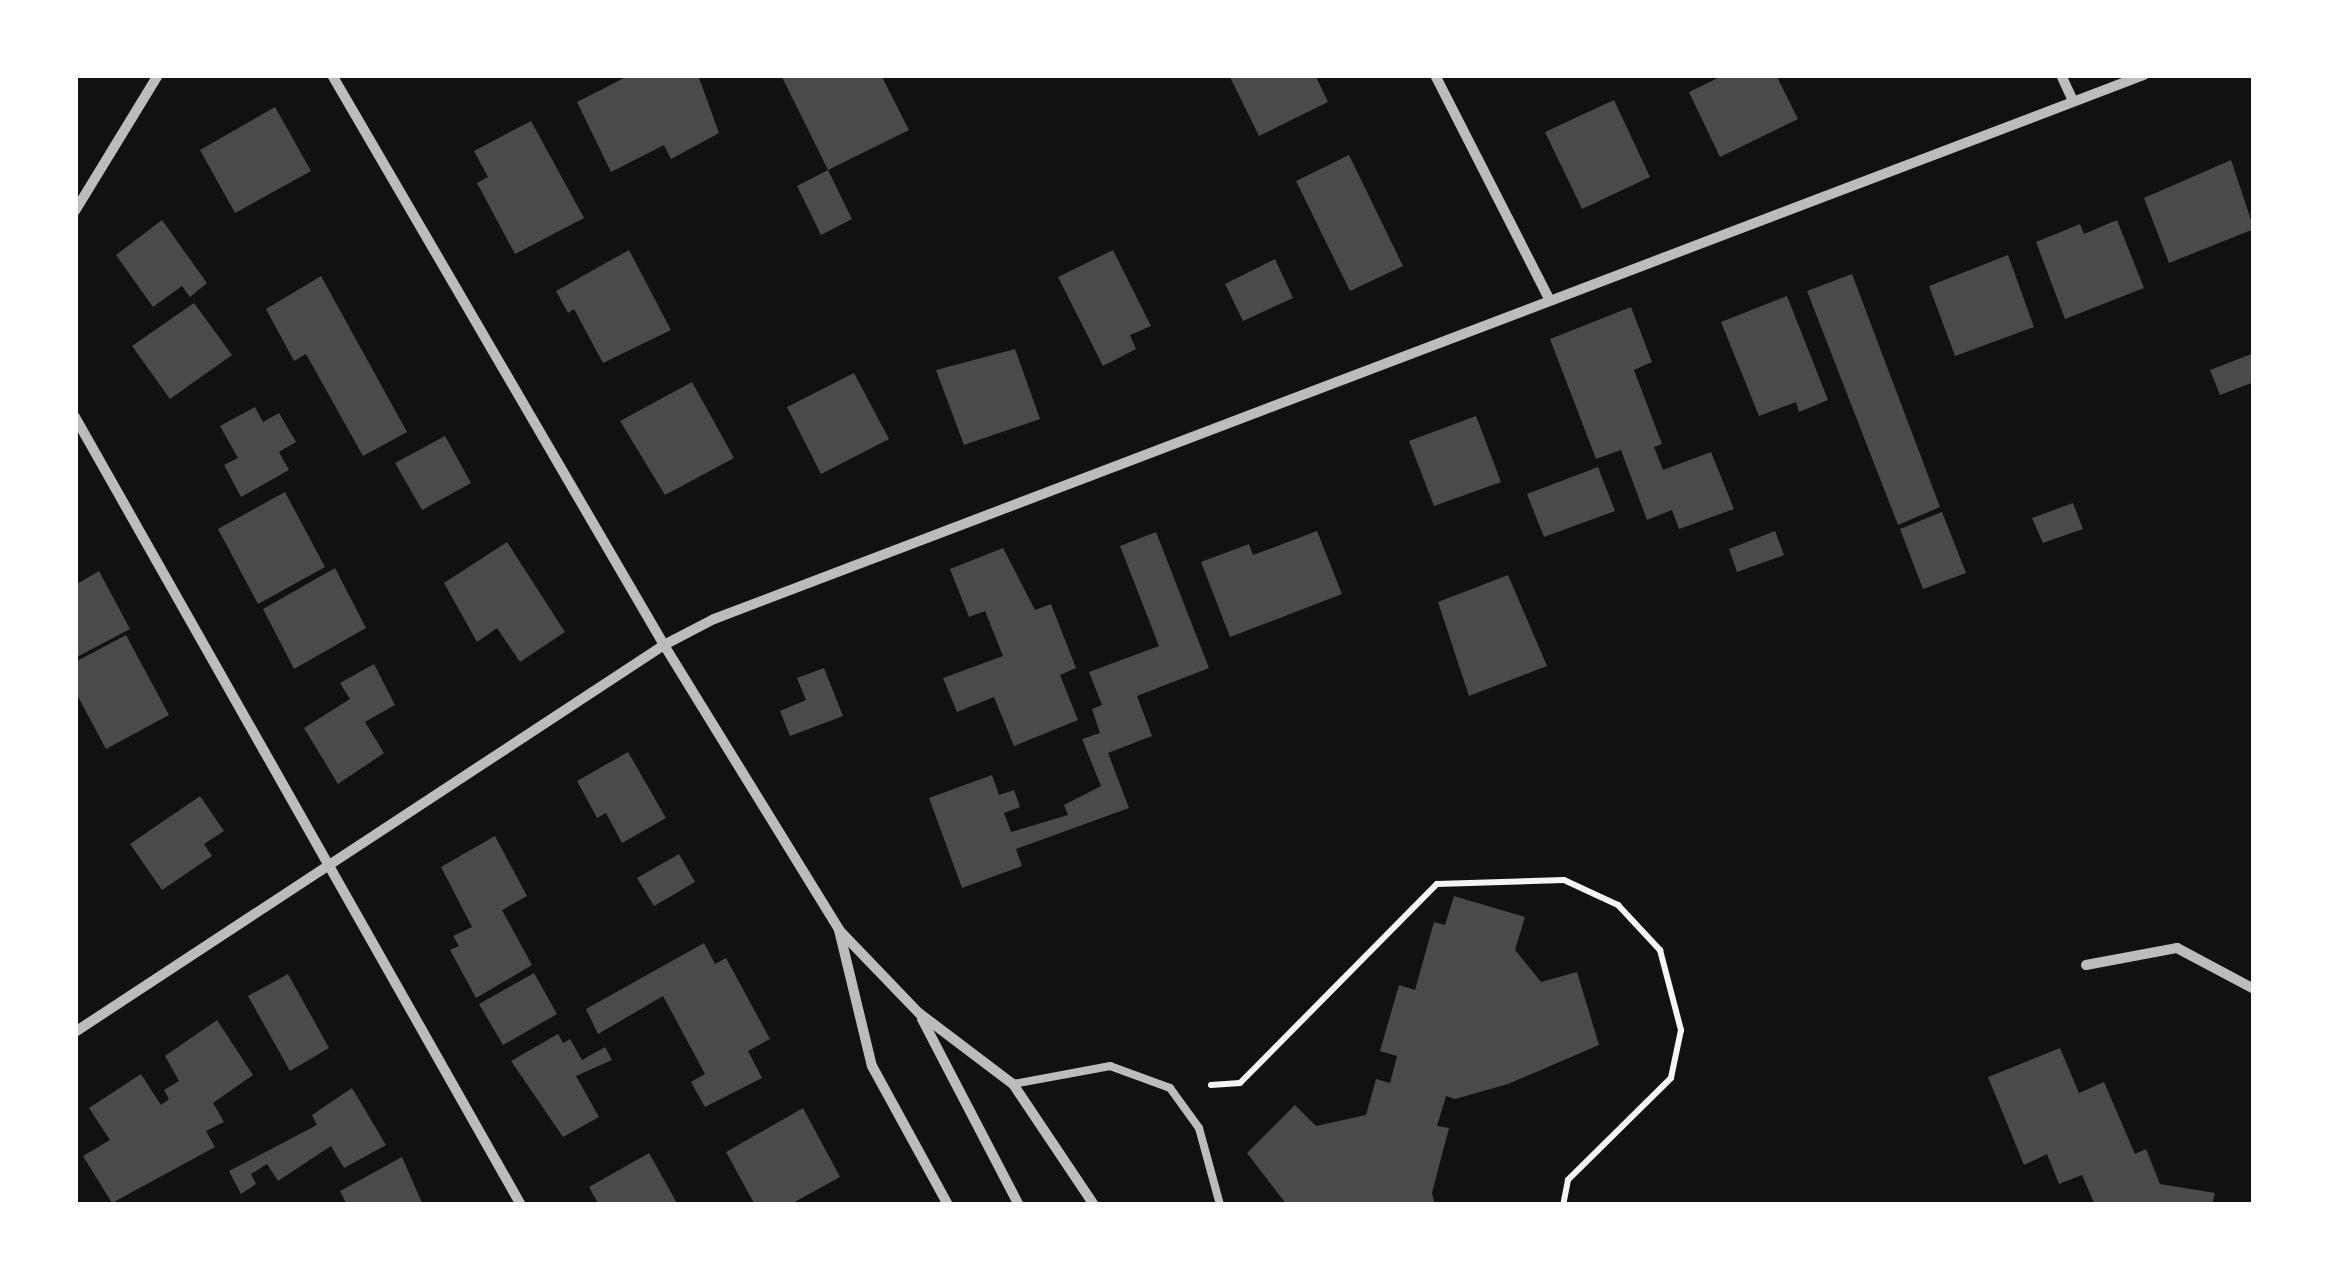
<!DOCTYPE html>
<style>
body{margin:0}
#map{position:relative;width:2329px;height:1280px;overflow:hidden;background:#111;font-family:"Source Sans 3",sans-serif}
div>[style]{position:absolute}
.building>*{inset:0;background:#4a4a4a}
.path>*{height:6px;margin:-3px;padding:0 3px;transform-origin:3px;border-radius:3px;background:#f5f5f5}
.service>*{height:8px;margin:-4px;padding:0 4px;transform-origin:4px;border-radius:4px;background:#bcbcbc}
.minor>*{height:10px;margin:-5px;padding:0 5px;transform-origin:5px;border-radius:5px;background:#bcbcbc}
span{translate:-50% -50%;white-space:nowrap;text-align:center;line-height:1.15;-webkit-text-stroke:10px #fff;paint-order:stroke}
.frame{position:absolute;inset:0;border:78px solid #fff;pointer-events:none}
</style>
<div id="map">
<div class="building">
<i style="clip-path:polygon(630px 75px,698px 75px,719px 133px,671px 159px,664px 145px,611px 172px,577px 102px)"></i>
<i style="clip-path:polygon(781px 75px,881px 75px,909px 130px,828px 170px)"></i>
<i style="clip-path:polygon(1229px 75px,1315px 75px,1328px 102px,1259px 136px)"></i>
<i style="clip-path:polygon(1724px 75px,1776px 75px,1798px 119px,1720px 157px,1689px 92px)"></i>
<i style="clip-path:polygon(1614px 100px,1650px 177px,1582px 209px,1545px 132px)"></i>
<i style="clip-path:polygon(275px 107px,311px 171px,235px 213px,200px 150px)"></i>
<i style="clip-path:polygon(531px 121px,584px 218px,515px 254px,477px 183px,488px 177px,474px 151px)"></i>
<i style="clip-path:polygon(1349px 155px,1403px 266px,1350px 291px,1296px 181px)"></i>
<i style="clip-path:polygon(2231px 160px,2254px 229px,2169px 263px,2144px 198px)"></i>
<i style="clip-path:polygon(828px 170px,852px 219px,821px 235px,797px 186px)"></i>
<i style="clip-path:polygon(162px 220px,207px 283px,190px 297px,182px 286px,153px 307px,116px 255px)"></i>
<i style="clip-path:polygon(2117px 220px,2144px 288px,2065px 319px,2036px 242px,2080px 224px,2084px 234px)"></i>
<i style="clip-path:polygon(629px 250px,671px 330px,603px 363px,574px 309px,568px 313px,556px 291px)"></i>
<i style="clip-path:polygon(1113px 250px,1151px 326px,1130px 335px,1136px 349px,1103px 366px,1058px 277px)"></i>
<i style="clip-path:polygon(2008px 255px,2034px 327px,1955px 356px,1929px 286px)"></i>
<i style="clip-path:polygon(1275px 259px,1293px 298px,1243px 321px,1225px 284px)"></i>
<i style="clip-path:polygon(1852px 274px,1940px 507px,1898px 525px,1807px 291px)"></i>
<i style="clip-path:polygon(321px 276px,407px 432px,363px 456px,306px 354px,294px 361px,266px 309px)"></i>
<i style="clip-path:polygon(1787px 296px,1828px 400px,1799px 412px,1796px 402px,1759px 416px,1721px 322px)"></i>
<i style="clip-path:polygon(194px 303px,232px 355px,170px 399px,132px 346px)"></i>
<i style="clip-path:polygon(1631px 307px,1652px 362px,1634px 370px,1662px 444px,1654px 447px,1663px 470px,1711px 452px,1734px 509px,1679px 529px,1672px 510px,1647px 520px,1621px 450px,1596px 459px,1550px 339px)"></i>
<i style="clip-path:polygon(1015px 349px,1040px 419px,964px 445px,936px 370px)"></i>
<i style="clip-path:polygon(2254px 353px,2254px 382px,2220px 395px,2210px 370px)"></i>
<i style="clip-path:polygon(854px 373px,889px 439px,821px 474px,787px 407px)"></i>
<i style="clip-path:polygon(692px 382px,734px 458px,665px 495px,620px 421px)"></i>
<i style="clip-path:polygon(255px 407px,263px 422px,279px 413px,296px 442px,279px 452px,289px 470px,241px 497px,224px 465px,238px 458px,220px 426px)"></i>
<i style="clip-path:polygon(1476px 416px,1501px 482px,1434px 506px,1409px 441px)"></i>
<i style="clip-path:polygon(445px 436px,471px 483px,422px 510px,395px 463px)"></i>
<i style="clip-path:polygon(1598px 467px,1615px 511px,1544px 537px,1527px 494px)"></i>
<i style="clip-path:polygon(285px 492px,325px 567px,258px 604px,218px 529px)"></i>
<i style="clip-path:polygon(2073px 503px,2083px 529px,2043px 543px,2032px 518px)"></i>
<i style="clip-path:polygon(1942px 512px,1966px 573px,1923px 589px,1900px 529px)"></i>
<i style="clip-path:polygon(1317px 531px,1342px 594px,1230px 637px,1201px 562px,1249px 544px,1253px 555px)"></i>
<i style="clip-path:polygon(1775px 531px,1784px 555px,1737px 572px,1729px 549px)"></i>
<i style="clip-path:polygon(1156px 532px,1209px 668px,1137px 696px,1152px 736px,1108px 753px,1129px 808px,1016px 849px,1022px 866px,962px 888px,929px 798px,992px 775px,999px 795px,1014px 790px,1020px 807px,1004px 813px,1011px 832px,1068px 815px,1064px 805px,1101px 786px,1082px 739px,1100px 733px,1092px 709px,1102px 705px,1089px 672px,1159px 646px,1120px 546px)"></i>
<i style="clip-path:polygon(507px 542px,565px 632px,520px 662px,497px 628px,477px 642px,444px 583px)"></i>
<i style="clip-path:polygon(1003px 548px,1035px 610px,1051px 604px,1076px 668px,1060px 675px,1078px 720px,1014px 746px,994px 697px,957px 712px,943px 678px,1003px 656px,985px 611px,969px 617px,950px 569px)"></i>
<i style="clip-path:polygon(335px 568px,366px 628px,294px 669px,263px 609px)"></i>
<i style="clip-path:polygon(99px 571px,130px 629px,75px 658px,75px 585px)"></i>
<i style="clip-path:polygon(1508px 575px,1547px 666px,1469px 696px,1438px 602px)"></i>
<i style="clip-path:polygon(126px 635px,169px 715px,106px 749px,75px 691px,75px 662px)"></i>
<i style="clip-path:polygon(374px 664px,395px 705px,365px 722px,384px 753px,338px 784px,304px 728px,350px 699px,340px 683px)"></i>
<i style="clip-path:polygon(824px 668px,843px 716px,790px 736px,780px 711px,806px 700px,797px 678px)"></i>
<i style="clip-path:polygon(628px 752px,666px 818px,622px 843px,606px 813px,597px 818px,577px 781px)"></i>
<i style="clip-path:polygon(200px 796px,224px 831px,204px 844px,212px 856px,162px 890px,130px 844px)"></i>
<i style="clip-path:polygon(495px 836px,527px 896px,502px 910px,532px 965px,476px 998px,450px 950px,459px 946px,453px 936px,472px 927px,441px 867px)"></i>
<i style="clip-path:polygon(679px 854px,695px 882px,654px 906px,637px 878px)"></i>
<i style="clip-path:polygon(1454px 896px,1525px 917px,1515px 950px,1541px 982px,1577px 972px,1599px 1045px,1508px 1084px,1455px 1099px,1446px 1096px,1437px 1126px,1449px 1128px,1432px 1193px,1435px 1205px,1287px 1205px,1247px 1153px,1295px 1105px,1316px 1126px,1366px 1115px,1376px 1079px,1390px 1083px,1397px 1056px,1380px 1051px,1399px 985px,1415px 990px,1434px 922px,1445px 925px)"></i>
<i style="clip-path:polygon(704px 943px,715px 964px,726px 958px,770px 1039px,748px 1051px,762px 1078px,705px 1107px,691px 1082px,705px 1074px,663px 996px,598px 1034px,586px 1009px)"></i>
<i style="clip-path:polygon(534px 973px,557px 1014px,503px 1045px,479px 1004px)"></i>
<i style="clip-path:polygon(288px 974px,329px 1048px,290px 1071px,248px 996px)"></i>
<i style="clip-path:polygon(217px 1020px,253px 1075px,213px 1103px,224px 1122px,206px 1131px,215px 1147px,112px 1203px,83px 1156px,110px 1140px,89px 1108px,141px 1074px,161px 1105px,169px 1099px,164px 1090px,179px 1081px,165px 1056px)"></i>
<i style="clip-path:polygon(558px 1034px,563px 1043px,570px 1039px,582px 1060px,605px 1047px,612px 1060px,576px 1076px,599px 1117px,563px 1137px,511px 1061px)"></i>
<i style="clip-path:polygon(2060px 1048px,2079px 1093px,2104px 1082px,2135px 1154px,2146px 1149px,2160px 1184px,2215px 1193px,2212px 1205px,2095px 1205px,2082px 1175px,2059px 1184px,2047px 1154px,2024px 1165px,1988px 1077px)"></i>
<i style="clip-path:polygon(352px 1088px,386px 1145px,344px 1168px,331px 1146px,278px 1181px,267px 1164px,251px 1174px,256px 1184px,241px 1194px,229px 1171px,317px 1125px,312px 1115px)"></i>
<i style="clip-path:polygon(803px 1108px,840px 1177px,789px 1205px,755px 1205px,726px 1152px)"></i>
<i style="clip-path:polygon(649px 1153px,678px 1205px,599px 1205px,589px 1187px)"></i>
<i style="clip-path:polygon(402px 1157px,423px 1205px,347px 1205px,340px 1191px)"></i>
</div>
<div class="path">
<i style="left:1211px;top:1085px;width:29px;rotate:-4deg"></i>
<i style="left:1240px;top:1083px;width:280px;rotate:-45.3deg"></i>
<i style="left:1437px;top:884px;width:127px;rotate:-1.8deg"></i>
<i style="left:1564px;top:880px;width:60px;rotate:24.8deg"></i>
<i style="left:1618px;top:905px;width:62px;rotate:47deg"></i>
<i style="left:1660px;top:950px;width:83px;rotate:75.3deg"></i>
<i style="left:1681px;top:1030px;width:49px;rotate:101.8deg"></i>
<i style="left:1671px;top:1078px;width:145px;rotate:135.3deg"></i>
<i style="left:1568px;top:1180px;width:25px;rotate:101deg"></i>
</div>
<div class="service">
<i style="left:1013px;top:1084px;width:99px;rotate:-10.5deg"></i>
<i style="left:1110px;top:1066px;width:64px;rotate:20.1deg"></i>
<i style="left:1170px;top:1088px;width:49px;rotate:54.1deg"></i>
<i style="left:1199px;top:1128px;width:80px;rotate:74.7deg"></i>
</div>
<div class="minor">
<i style="left:332px;top:75px;width:660px;rotate:59.78deg"></i>
<i style="left:664px;top:645px;width:334px;rotate:58.4deg"></i>
<i style="left:839px;top:930px;width:115px;rotate:46.1deg"></i>
<i style="left:919px;top:1013px;width:118px;rotate:37.1deg"></i>
<i style="left:1013px;top:1084px;width:146px;rotate:56.2deg"></i>
<i style="left:1435px;top:75px;width:251px;rotate:63deg"></i>
<i style="left:2061px;top:75px;width:29px;rotate:65deg"></i>
<i style="left:75px;top:211px;width:159px;rotate:-58.6deg"></i>
<i style="left:75px;top:417px;width:905px;rotate:60.49deg"></i>
<i style="left:839px;top:930px;width:140px;rotate:76.4deg"></i>
<i style="left:872px;top:1066px;width:158px;rotate:61.3deg"></i>
<i style="left:2086px;top:965px;width:93px;rotate:-10.6deg"></i>
<i style="left:2177px;top:948px;width:87px;rotate:28deg"></i>
<i style="left:922px;top:1019px;width:210px;rotate:62.5deg"></i>
<i style="left:75px;top:1032px;width:705px;rotate:-33.31deg"></i>
<i style="left:664px;top:645px;width:56px;rotate:-27.5deg"></i>
<i style="left:714px;top:619px;width:1530px;rotate:-20.83deg"></i>
</div>
<div class="frame"></div>
</div>
